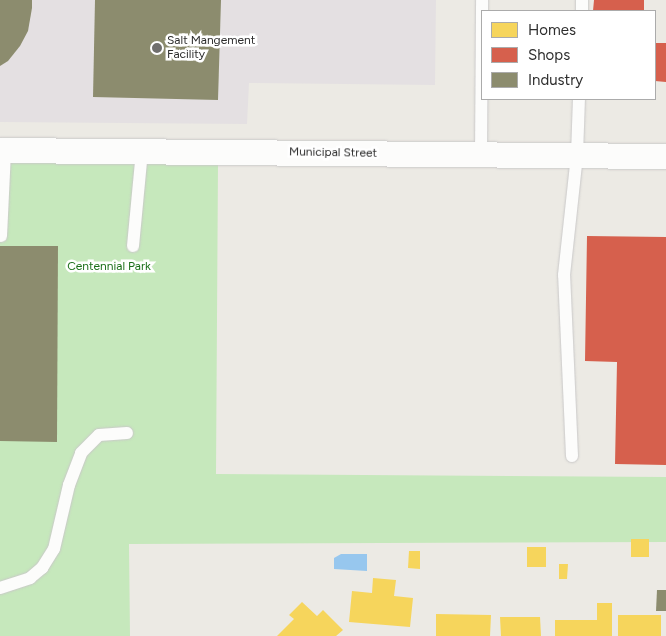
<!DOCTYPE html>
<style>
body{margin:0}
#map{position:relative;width:666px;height:636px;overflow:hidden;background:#eceae4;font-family:Figtree,sans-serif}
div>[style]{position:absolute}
.industrial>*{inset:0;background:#e4e0e2}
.green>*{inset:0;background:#c6e8bc}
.water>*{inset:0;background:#97c7ee}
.homes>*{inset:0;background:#f6d55c}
.shops>*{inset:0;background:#d6604d}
.industry>*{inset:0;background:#8c8c6e}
.roads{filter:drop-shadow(0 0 1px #c9c8c8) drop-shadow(0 0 1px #c9c8c8)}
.lane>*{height:12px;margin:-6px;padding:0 6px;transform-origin:6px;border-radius:6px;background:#fcfcfb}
.street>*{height:25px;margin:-12.5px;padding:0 12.5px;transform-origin:12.5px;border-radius:12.5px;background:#fcfcfb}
.dots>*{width:14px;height:14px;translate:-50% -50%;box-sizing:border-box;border:2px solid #fff;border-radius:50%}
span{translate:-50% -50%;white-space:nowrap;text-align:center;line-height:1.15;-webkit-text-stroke:5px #fff;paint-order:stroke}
.poi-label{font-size:12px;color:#2d2d2d}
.left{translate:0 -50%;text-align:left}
.street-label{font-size:12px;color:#2d2d2d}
.park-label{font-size:12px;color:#1b6f19}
.legend{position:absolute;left:481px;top:10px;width:175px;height:90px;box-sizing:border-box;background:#fff;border:1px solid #ababab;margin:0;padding:6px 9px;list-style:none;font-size:15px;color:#2d2d2d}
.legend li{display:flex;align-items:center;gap:10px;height:25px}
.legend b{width:25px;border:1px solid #ababab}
</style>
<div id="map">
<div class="industrial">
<i style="clip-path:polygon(0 0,436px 0,435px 85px,249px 83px,247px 124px,0 122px)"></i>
</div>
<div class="green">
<i style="clip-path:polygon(0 151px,218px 164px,216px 474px,666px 477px,666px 542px,129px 544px,130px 636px,0 636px)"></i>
</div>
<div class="water">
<i style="clip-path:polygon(341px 554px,367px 554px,367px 571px,334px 569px,334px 558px)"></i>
</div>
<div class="homes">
<i style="clip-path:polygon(631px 539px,649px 539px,649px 557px,631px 557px)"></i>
<i style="clip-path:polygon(527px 547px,546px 547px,546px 567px,527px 567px)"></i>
<i style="clip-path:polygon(409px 551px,420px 551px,420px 569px,408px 568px)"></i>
<i style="clip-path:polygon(559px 564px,568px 564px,567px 579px,559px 579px)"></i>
<i style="clip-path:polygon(373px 578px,396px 580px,394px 596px,413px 598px,410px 627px,349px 622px,352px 591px,372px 593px)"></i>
<i style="clip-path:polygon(302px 602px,317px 616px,323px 610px,343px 630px,336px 636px,277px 636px,294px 619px,289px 615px)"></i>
<i style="clip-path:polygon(597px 603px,612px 603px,612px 636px,555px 636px,555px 620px,597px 620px)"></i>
<i style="clip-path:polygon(436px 614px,491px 615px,490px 636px,436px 636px)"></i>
<i style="clip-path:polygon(618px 615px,661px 615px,661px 636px,618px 636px)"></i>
<i style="clip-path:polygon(500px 617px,540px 617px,541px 636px,501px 636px)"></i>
</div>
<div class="shops">
<i style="clip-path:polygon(594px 0,644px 0,644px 11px,593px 11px)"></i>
<i style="clip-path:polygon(655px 43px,666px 43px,666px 82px,655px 81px)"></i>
<i style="clip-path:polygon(587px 236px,666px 237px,666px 465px,615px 464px,617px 362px,585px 361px)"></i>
</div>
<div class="industry">
<i style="clip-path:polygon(0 0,32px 0,32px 8px,28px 31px,20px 46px,8px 61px,0 66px)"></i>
<i style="clip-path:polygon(95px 0,221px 0,218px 100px,93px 97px)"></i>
<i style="clip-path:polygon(0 246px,58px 246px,57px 442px,0 441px)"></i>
<i style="clip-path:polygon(657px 590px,666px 590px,666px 611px,656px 611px)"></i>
</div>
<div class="roads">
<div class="lane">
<i style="left:582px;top:11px;width:11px;rotate:-90deg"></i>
<i style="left:481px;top:154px;width:154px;rotate:-89.6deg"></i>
<i style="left:1px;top:236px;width:86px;rotate:-87.3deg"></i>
<i style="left:133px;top:246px;width:95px;rotate:-84.6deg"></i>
<i style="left:572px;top:456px;width:181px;rotate:-92.5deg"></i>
<i style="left:564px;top:275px;width:121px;rotate:-83.8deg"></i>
<i style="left:577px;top:155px;width:56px;rotate:-88deg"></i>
<i style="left:0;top:588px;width:32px;rotate:-18deg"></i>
<i style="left:30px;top:578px;width:16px;rotate:-40deg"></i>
<i style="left:42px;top:568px;width:22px;rotate:-58deg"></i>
<i style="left:54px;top:549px;width:66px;rotate:-76.8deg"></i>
<i style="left:69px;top:485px;width:34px;rotate:-69deg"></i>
<i style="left:81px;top:453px;width:25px;rotate:-45deg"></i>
<i style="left:99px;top:435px;width:28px;rotate:-4deg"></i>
</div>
<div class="street">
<i style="left:0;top:150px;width:666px;rotate:0.52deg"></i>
</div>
</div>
<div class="dots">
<i style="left:157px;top:48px;background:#706f6d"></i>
</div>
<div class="poi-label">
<span class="left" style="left:167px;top:48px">Salt Mangement<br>Facility</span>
</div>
<div class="street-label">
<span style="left:333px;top:153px;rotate:1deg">Municipal Street</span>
</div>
<div class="park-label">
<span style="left:109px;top:267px">Centennial Park</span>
</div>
<ul class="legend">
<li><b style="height:14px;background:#f6d55c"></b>Homes</li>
<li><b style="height:14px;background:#d6604d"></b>Shops</li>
<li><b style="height:14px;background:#8c8c6e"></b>Industry</li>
</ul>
</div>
